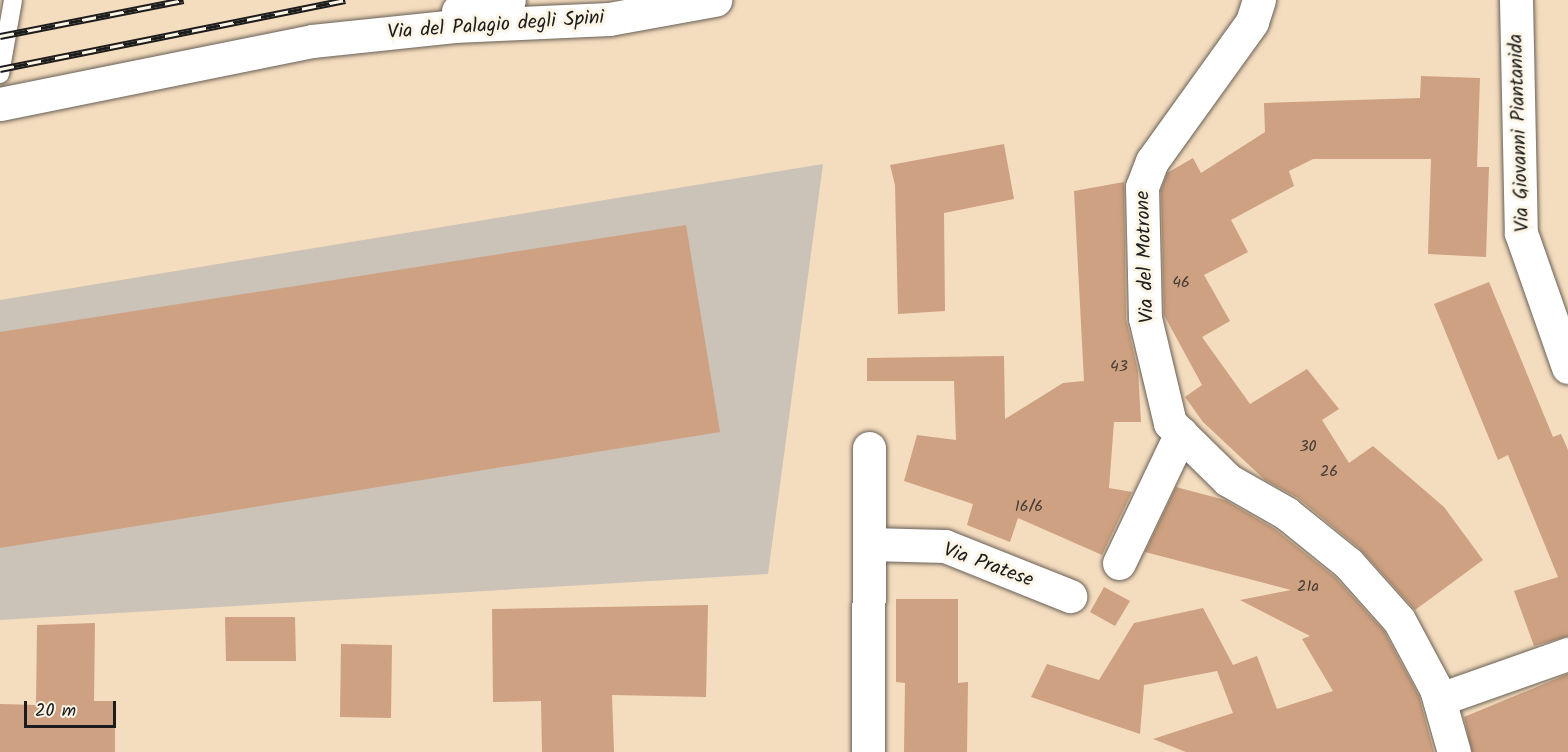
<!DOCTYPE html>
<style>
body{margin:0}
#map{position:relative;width:1568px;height:752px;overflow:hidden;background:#f4dcbe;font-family:Kalam,sans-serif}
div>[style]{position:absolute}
.industrial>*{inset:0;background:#cbc2b8}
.building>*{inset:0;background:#cda181}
.roads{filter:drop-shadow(0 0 2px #685f55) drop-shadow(0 0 2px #685f55)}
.service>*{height:18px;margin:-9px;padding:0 9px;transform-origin:9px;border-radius:9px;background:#fff}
.minor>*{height:33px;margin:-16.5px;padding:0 16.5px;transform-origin:16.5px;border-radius:16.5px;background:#fff}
.secondary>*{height:33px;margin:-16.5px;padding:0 16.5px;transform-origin:16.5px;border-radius:16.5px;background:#fff}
.rail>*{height:7px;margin-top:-3.5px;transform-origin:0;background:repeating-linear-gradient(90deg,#fcf5e5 0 14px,#1c1c1c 0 28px);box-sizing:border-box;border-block:2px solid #1c1c1c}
span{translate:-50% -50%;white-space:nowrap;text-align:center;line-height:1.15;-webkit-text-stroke:6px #fcf5e5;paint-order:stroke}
.number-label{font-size:16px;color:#483d35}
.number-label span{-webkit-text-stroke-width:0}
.street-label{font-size:20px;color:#1c1c1c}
.scale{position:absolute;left:24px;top:701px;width:92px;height:27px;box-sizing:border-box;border:3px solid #1c1c1c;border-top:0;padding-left:8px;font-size:18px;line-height:21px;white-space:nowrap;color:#1c1c1c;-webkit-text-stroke:4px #fcf5e5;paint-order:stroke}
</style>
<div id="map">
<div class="industrial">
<i style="clip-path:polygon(823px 164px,768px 574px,0 620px,0 300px)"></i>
</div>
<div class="building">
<i style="clip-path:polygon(1421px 76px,1480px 78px,1477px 167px,1489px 167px,1486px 257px,1428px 254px,1431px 159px,1313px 159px,1289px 171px,1294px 186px,1231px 220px,1248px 252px,1204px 275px,1230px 321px,1202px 337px,1250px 404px,1307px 369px,1339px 409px,1322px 420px,1349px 463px,1373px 446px,1444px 507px,1483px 560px,1415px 610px,1360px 549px,1298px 498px,1265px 480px,1203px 422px,1185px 397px,1202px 385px,1164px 315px,1161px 190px,1167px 173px,1193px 158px,1201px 173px,1265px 132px,1264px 103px,1420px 98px)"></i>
<i style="clip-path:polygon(1004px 144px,1014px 199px,944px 213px,945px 311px,898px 314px,895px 185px,890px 165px)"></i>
<i style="clip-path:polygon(1124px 182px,1126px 319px,1138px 371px,1141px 422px,1114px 422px,1109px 488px,1132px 492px,1102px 555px,1018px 518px,1010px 542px,967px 525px,973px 504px,904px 481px,917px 435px,956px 440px,954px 381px,867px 381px,867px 358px,1004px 356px,1005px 419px,1063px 383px,1084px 381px,1074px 191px)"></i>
<i style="clip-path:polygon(686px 225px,720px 432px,0 548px,0 332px)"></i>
<i style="clip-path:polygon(1489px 282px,1553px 437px,1561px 434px,1568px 450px,1568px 636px,1534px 646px,1514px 591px,1558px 577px,1508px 455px,1498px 460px,1434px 304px)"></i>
<i style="clip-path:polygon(1176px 487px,1225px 500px,1275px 529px,1335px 577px,1384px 631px,1419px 696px,1434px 752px,1186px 752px,1153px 739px,1233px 713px,1217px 671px,1144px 685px,1140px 734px,1031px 697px,1047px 664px,1099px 680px,1134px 623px,1203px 608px,1233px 665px,1257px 656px,1277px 709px,1333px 691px,1302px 639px,1310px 636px,1240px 600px,1291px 590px,1145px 552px)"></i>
<i style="clip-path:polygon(1104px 587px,1130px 601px,1115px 626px,1090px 612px)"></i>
<i style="clip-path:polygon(896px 599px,958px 599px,958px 683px,968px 682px,967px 752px,904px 752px,905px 683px,896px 682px)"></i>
<i style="clip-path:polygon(708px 605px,706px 697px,612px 695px,614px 752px,542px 752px,541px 701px,493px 702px,492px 609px)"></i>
<i style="clip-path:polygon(225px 617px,295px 617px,296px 661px,226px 661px)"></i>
<i style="clip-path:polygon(95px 623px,94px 701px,115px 701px,115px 752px,0 752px,0 704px,36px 705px,37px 625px)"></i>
<i style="clip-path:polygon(341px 644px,392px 645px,391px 718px,340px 717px)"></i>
<i style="clip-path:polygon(1568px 674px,1568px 752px,1472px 752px,1464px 717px)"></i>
</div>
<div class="roads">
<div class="service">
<i style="left:0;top:74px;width:75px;rotate:-80deg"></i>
</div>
<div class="minor">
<i style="left:1259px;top:0;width:23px;rotate:108deg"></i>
<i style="left:1252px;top:22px;width:171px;rotate:125.7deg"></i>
<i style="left:1152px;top:161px;width:28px;rotate:111deg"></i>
<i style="left:1142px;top:187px;width:131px;rotate:88.7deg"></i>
<i style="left:1145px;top:318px;width:108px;rotate:76.6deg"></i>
<i style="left:1170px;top:423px;width:81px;rotate:44.5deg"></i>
<i style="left:1228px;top:480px;width:67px;rotate:29.6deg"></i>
<i style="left:1286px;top:513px;width:80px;rotate:38.9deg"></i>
<i style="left:1348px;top:563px;width:76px;rotate:48.2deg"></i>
<i style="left:1399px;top:620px;width:78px;rotate:61.8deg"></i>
<i style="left:1436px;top:689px;width:66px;rotate:74.1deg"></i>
<i style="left:1516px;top:0;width:233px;rotate:88.8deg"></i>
<i style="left:1521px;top:233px;width:142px;rotate:70.7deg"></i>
<i style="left:869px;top:544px;width:76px;rotate:1.5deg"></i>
<i style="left:945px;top:546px;width:135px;rotate:21.8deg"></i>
<i style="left:1119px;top:563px;width:144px;rotate:-64.5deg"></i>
<i style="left:1440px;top:699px;width:136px;rotate:-19.4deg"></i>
<i style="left:868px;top:752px;width:304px;rotate:-89.8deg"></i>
</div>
<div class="secondary">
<i style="left:458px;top:11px;width:52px;rotate:-12.2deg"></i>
<i style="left:0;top:104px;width:318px;rotate:-11.4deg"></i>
<i style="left:312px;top:41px;width:143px;rotate:-6deg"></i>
<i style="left:454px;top:26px;width:155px;rotate:-2.6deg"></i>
<i style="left:609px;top:19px;width:108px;rotate:-10.2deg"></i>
</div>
</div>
<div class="rail">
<i style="left:0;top:36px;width:187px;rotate:-11.1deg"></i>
<i style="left:0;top:69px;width:352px;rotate:-11.3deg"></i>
</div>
<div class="number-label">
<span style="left:1181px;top:283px">46</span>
<span style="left:1119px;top:367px">43</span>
<span style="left:1308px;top:447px">30</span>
<span style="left:1329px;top:472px">26</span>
<span style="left:1029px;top:507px">16/6</span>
<span style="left:1308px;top:587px">21a</span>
</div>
<div class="street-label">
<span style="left:496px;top:26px;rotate:-4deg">Via del Palagio degli Spini</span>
<span style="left:1520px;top:133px;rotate:-92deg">Via Giovanni Piantanida</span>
<span style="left:1146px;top:257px;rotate:-92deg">Via del Motrone</span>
<span style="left:988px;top:566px;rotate:20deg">Via Pratese</span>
</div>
<div class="scale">20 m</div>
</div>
